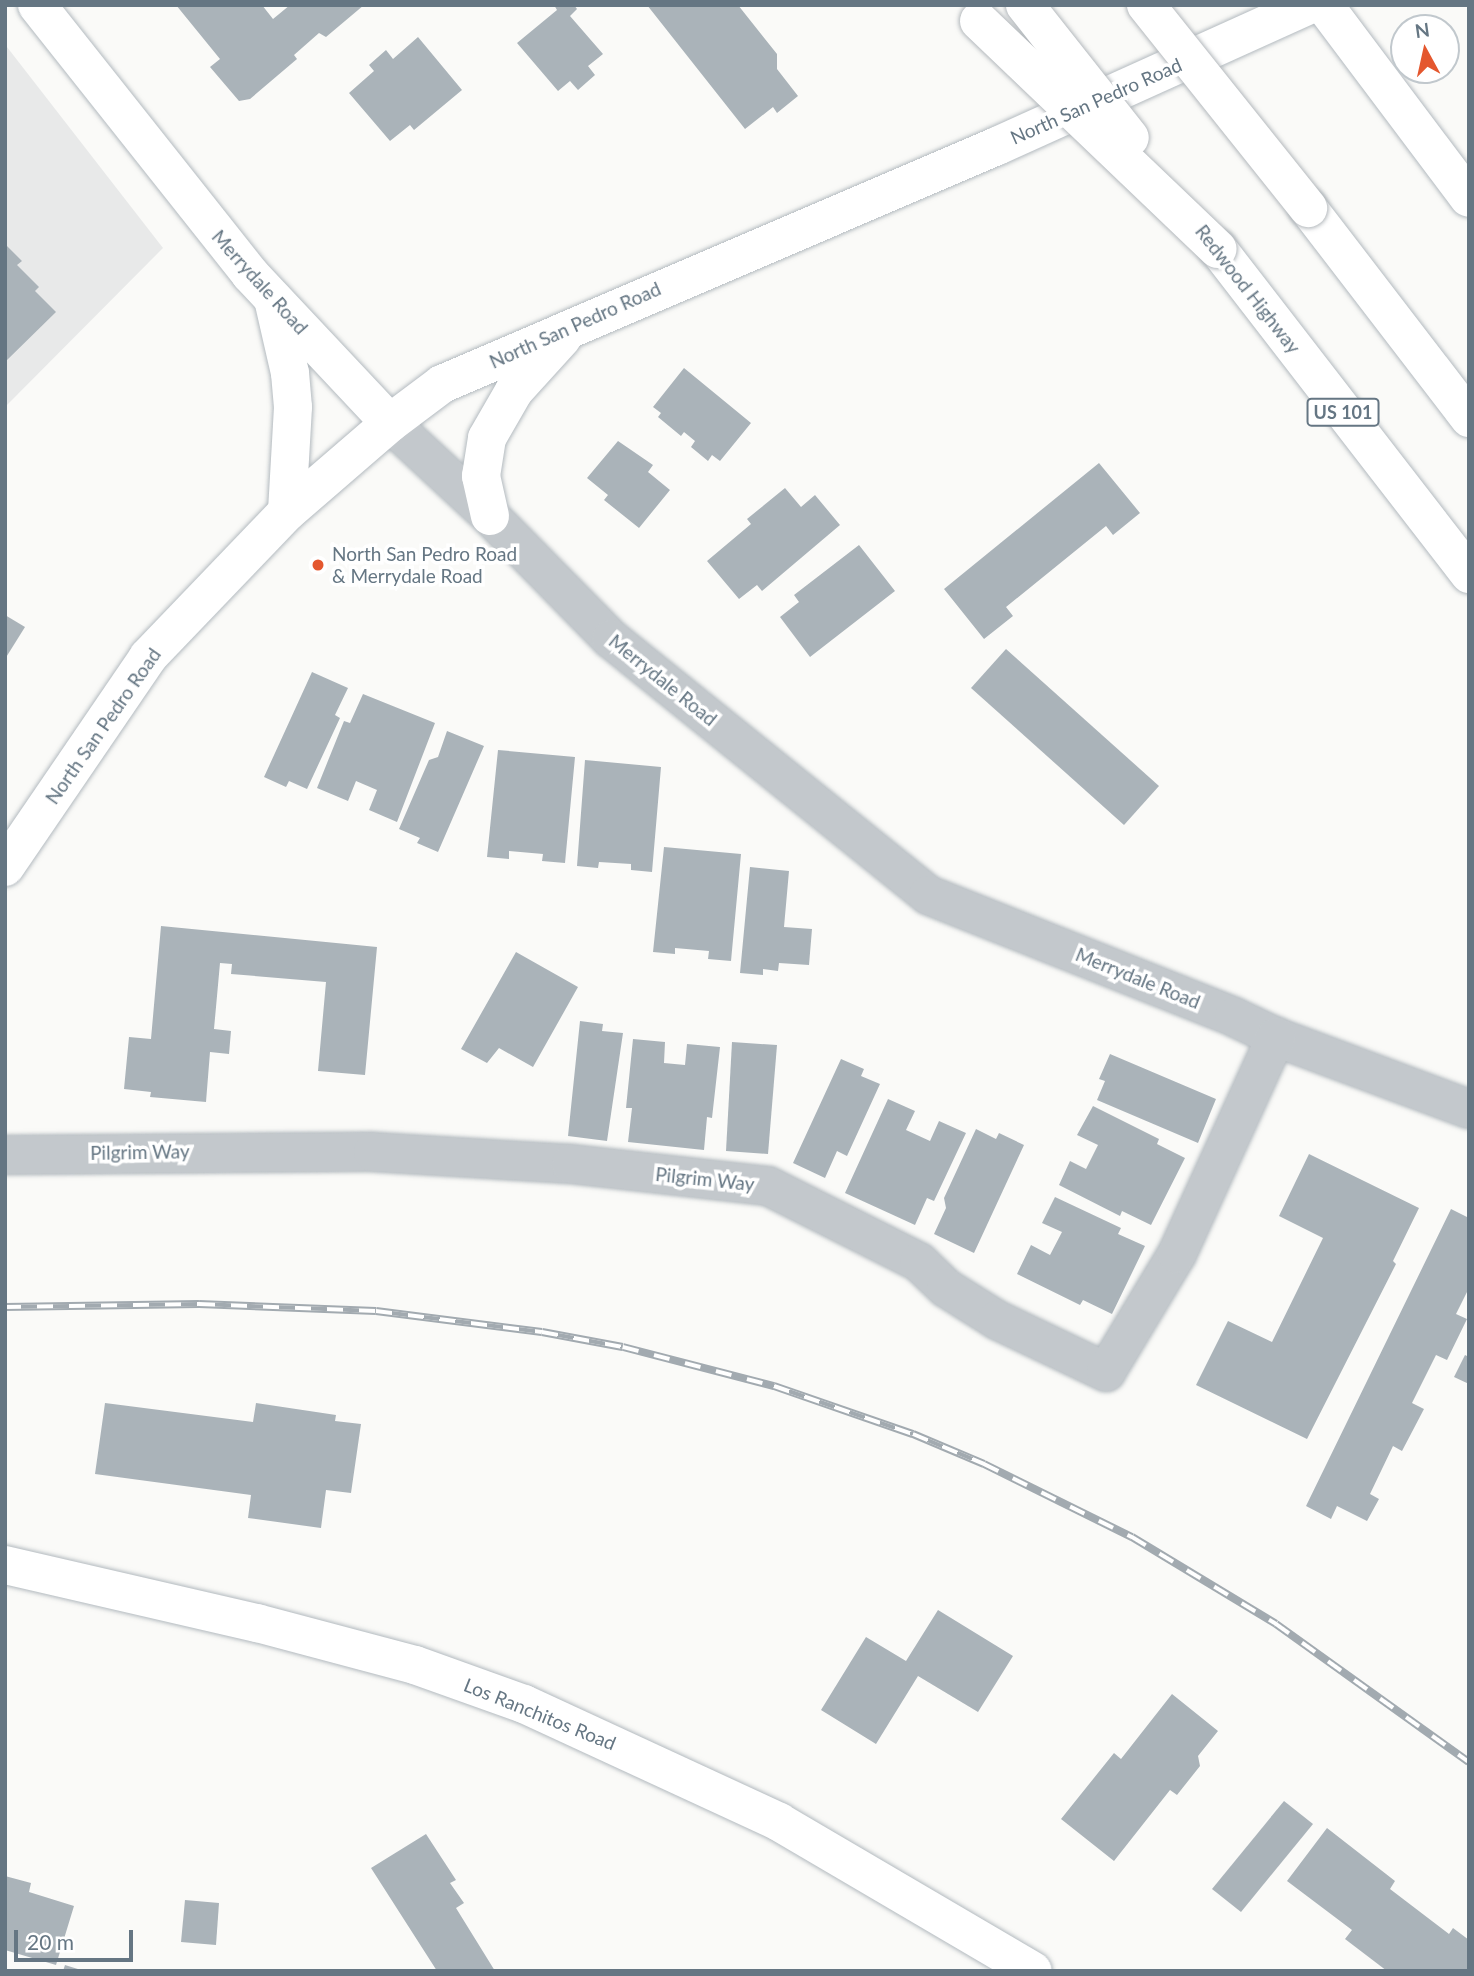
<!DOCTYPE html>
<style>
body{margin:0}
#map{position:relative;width:1474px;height:1976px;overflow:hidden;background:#fafaf8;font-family:Lato,sans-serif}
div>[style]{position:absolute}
.built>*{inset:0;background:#e8e9e9}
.building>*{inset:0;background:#aab3b9}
.roads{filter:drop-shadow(0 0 2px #b3babf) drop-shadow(0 0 2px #b3babf)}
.minor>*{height:38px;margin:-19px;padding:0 19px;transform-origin:19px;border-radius:19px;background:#c3c8cc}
.secondary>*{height:38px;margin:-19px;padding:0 19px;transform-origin:19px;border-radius:19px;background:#fff}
.motorway>*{height:38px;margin:-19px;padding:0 19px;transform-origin:19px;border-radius:19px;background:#fff}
.rail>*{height:8px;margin-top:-4px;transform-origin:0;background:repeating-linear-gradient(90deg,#fff 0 16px,#a2aab0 0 32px);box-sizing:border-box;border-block:2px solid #a2aab0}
.bridges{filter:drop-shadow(0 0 2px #b4b9bd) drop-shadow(0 0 2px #b4b9bd)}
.motorway-bridge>*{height:38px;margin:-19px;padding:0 19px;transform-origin:19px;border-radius:19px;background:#fff}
.dots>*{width:19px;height:19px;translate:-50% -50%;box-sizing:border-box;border:4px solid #fff;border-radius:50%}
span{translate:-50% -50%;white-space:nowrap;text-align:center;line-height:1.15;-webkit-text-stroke:7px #fff;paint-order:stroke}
.shield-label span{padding:2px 5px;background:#fff;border:2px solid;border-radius:5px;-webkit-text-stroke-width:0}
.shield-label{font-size:18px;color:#657683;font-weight:700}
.street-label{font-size:19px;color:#657683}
.poi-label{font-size:19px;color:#657683}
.left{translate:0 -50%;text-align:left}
.frame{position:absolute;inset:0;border:7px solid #657683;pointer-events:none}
.north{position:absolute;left:1390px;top:14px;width:70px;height:70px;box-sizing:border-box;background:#fff;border:2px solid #c1c8cd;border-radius:50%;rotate:352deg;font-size:19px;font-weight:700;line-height:28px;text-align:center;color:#657683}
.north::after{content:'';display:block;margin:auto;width:24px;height:32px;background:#e4572e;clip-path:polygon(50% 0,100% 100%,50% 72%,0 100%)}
.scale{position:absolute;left:14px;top:1930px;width:119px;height:32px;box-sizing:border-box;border:4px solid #657683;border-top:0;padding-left:9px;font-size:21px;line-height:24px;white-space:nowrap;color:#657683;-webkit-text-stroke:5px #fff;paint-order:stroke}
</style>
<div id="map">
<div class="built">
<i style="clip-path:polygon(7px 47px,163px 248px,5px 407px,5px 49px)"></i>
</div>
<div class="building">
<i style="clip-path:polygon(176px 5px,262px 5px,273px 19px,290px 5px,364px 5px,326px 37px,319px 33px,294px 55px,297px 59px,250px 99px,239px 101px,210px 67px,220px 59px)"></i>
<i style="clip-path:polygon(554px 5px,574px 5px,577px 9px,570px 16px,603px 54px,588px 66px,595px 75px,578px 90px,570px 81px,558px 91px,517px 43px,557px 10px)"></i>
<i style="clip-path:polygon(647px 5px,738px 5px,777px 54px,777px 69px,798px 96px,777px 113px,773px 107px,745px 129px)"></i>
<i style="clip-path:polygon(418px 37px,462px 90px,414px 130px,410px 125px,390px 141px,349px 93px,374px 71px,369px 65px,386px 50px,393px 59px)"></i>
<i style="clip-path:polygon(5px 244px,22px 261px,17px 265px,39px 287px,35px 291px,56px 312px,5px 362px)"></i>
<i style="clip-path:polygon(684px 368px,751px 423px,720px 461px,712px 455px,708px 461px,691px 447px,695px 441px,684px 432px,681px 436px,658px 417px,661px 413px,653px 407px)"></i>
<i style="clip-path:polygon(618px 441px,653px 465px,648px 472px,670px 490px,639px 528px,604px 500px,608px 495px,587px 478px)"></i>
<i style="clip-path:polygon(1099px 463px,1140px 513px,1113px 535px,1106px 526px,1006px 607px,1013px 616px,984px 639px,944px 589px)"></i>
<i style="clip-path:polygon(785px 488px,801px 507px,815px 495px,840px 525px,762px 591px,757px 585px,739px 599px,707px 561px,751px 524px,747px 519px)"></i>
<i style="clip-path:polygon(859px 545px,895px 591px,810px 657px,780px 617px,799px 602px,794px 595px)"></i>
<i style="clip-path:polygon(5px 615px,25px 627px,5px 659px)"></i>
<i style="clip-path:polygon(1006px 649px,1159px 786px,1124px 825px,971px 688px)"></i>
<i style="clip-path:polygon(312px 672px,348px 688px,335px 715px,340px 718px,307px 789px,289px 781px,286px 787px,264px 777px)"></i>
<i style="clip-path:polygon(363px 694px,435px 723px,397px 822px,369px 810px,377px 790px,356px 781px,348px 801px,317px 788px,344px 721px,350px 723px)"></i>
<i style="clip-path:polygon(447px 731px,484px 746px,438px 852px,417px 843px,420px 838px,399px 829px,429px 760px,438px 757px)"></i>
<i style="clip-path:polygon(498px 750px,575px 757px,565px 863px,542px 861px,543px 854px,509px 851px,509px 859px,487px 857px)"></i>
<i style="clip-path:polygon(585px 760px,661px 767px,652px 872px,631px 870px,631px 864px,599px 862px,598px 868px,577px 866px)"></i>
<i style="clip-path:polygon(664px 847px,741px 854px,731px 961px,708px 959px,709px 951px,675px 948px,675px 954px,653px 952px)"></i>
<i style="clip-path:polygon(750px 867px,789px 871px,784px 927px,812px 929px,809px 965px,779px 963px,778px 971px,763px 969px,763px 975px,740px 973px)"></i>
<i style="clip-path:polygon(161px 926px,377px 947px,365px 1075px,318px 1071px,326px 982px,231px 974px,232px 964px,220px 963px,214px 1029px,231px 1031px,229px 1054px,210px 1052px,206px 1102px,150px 1097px,151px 1092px,124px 1089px,129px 1037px,151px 1039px)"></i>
<i style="clip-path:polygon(516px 952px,578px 987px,533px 1067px,499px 1048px,487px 1063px,461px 1049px)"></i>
<i style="clip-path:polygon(580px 1021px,603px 1024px,602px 1031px,623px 1033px,607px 1141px,568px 1136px)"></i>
<i style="clip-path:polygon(633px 1039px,665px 1042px,664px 1063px,685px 1065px,687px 1044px,720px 1047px,712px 1118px,707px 1117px,704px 1150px,628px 1142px,632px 1108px,626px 1108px)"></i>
<i style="clip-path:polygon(732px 1042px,777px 1045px,768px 1154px,726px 1151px)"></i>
<i style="clip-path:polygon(1110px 1054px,1216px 1099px,1198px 1143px,1097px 1100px,1105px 1081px,1099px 1079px)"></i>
<i style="clip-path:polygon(841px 1059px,864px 1069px,861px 1076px,880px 1084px,847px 1156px,837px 1151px,825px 1178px,793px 1163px)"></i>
<i style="clip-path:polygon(888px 1099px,915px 1111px,906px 1130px,930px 1141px,939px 1121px,966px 1133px,934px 1201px,927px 1198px,915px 1225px,845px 1193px)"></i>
<i style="clip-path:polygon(1093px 1106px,1159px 1139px,1157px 1144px,1185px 1158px,1151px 1225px,1122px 1211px,1120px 1216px,1059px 1185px,1070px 1161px,1086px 1169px,1098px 1145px,1077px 1135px)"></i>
<i style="clip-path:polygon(976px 1129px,996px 1139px,999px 1133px,1024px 1145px,974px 1253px,934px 1234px,946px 1208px,944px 1198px)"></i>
<i style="clip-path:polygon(1309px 1154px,1419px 1208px,1393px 1261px,1396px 1264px,1307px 1439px,1196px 1385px,1228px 1321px,1272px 1342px,1323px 1238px,1279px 1216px)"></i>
<i style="clip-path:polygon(1055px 1197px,1121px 1228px,1118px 1234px,1145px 1246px,1112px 1314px,1083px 1300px,1080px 1305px,1017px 1274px,1031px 1245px,1050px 1255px,1062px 1232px,1042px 1223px)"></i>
<i style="clip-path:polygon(1451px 1209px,1469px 1218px,1469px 1288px,1456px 1314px,1467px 1319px,1447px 1360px,1436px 1355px,1412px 1403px,1424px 1409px,1402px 1451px,1393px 1446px,1370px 1494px,1379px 1499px,1367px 1521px,1337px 1506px,1331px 1519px,1306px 1506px)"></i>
<i style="clip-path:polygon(1465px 1355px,1469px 1357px,1469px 1384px,1454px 1377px)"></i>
<i style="clip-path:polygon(105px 1403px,253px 1422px,256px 1403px,336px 1415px,335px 1421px,361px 1424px,351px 1493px,326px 1490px,321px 1528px,248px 1518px,251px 1495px,95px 1474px)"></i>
<i style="clip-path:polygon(938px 1610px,1013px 1656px,978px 1712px,918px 1676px,876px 1744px,821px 1710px,866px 1637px,906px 1661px)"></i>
<i style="clip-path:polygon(1172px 1694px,1218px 1731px,1198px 1756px,1200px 1766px,1177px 1795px,1170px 1790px,1114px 1861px,1061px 1819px,1114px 1753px,1121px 1759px)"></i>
<i style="clip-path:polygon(1284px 1801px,1313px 1824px,1241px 1912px,1212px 1889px)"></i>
<i style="clip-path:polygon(1327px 1828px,1395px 1881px,1390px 1889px,1449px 1934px,1453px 1928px,1469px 1940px,1469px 1971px,1387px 1971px,1345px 1939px,1352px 1930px,1287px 1881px)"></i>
<i style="clip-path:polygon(426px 1834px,456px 1880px,450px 1883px,464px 1903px,456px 1908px,495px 1971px,437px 1971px,371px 1868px)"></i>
<i style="clip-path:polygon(5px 1876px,31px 1883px,29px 1892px,74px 1906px,56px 1965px,5px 1950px)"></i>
<i style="clip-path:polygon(185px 1900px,219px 1903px,216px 1945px,181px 1942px)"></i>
<i style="clip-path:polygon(65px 1965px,81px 1970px,81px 1971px,63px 1971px)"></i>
</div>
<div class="roads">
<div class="minor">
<i style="left:390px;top:423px;width:137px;rotate:42.9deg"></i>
<i style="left:490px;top:516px;width:173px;rotate:45.5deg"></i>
<i style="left:611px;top:639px;width:407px;rotate:38.9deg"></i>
<i style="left:928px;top:895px;width:329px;rotate:21.7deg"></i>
<i style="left:1234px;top:1017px;width:47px;rotate:25.5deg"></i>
<i style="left:1276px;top:1037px;width:206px;rotate:20.5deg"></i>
<i style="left:5px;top:1155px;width:368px;rotate:-0.5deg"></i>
<i style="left:373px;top:1152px;width:198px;rotate:3.5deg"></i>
<i style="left:571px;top:1164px;width:198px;rotate:6.4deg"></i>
<i style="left:768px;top:1186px;width:169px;rotate:26.7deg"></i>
<i style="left:919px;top:1262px;width:37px;rotate:44deg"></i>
<i style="left:946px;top:1288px;width:60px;rotate:32.1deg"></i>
<i style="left:997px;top:1320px;width:121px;rotate:25.5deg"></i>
<i style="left:1106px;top:1372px;width:138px;rotate:-59deg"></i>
<i style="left:1177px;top:1254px;width:239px;rotate:-65.5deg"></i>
</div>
<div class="secondary">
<i style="left:37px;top:5px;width:343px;rotate:51.6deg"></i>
<i style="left:250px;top:274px;width:204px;rotate:46.8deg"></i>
<i style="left:273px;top:299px;width:76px;rotate:77.1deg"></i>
<i style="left:290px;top:373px;width:34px;rotate:85deg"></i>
<i style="left:293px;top:407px;width:105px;rotate:93.3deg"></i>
<i style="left:490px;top:516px;width:41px;rotate:-102.7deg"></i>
<i style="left:481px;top:476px;width:38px;rotate:-81deg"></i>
<i style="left:487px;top:438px;width:54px;rotate:-60.1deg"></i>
<i style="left:514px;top:391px;width:72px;rotate:-47.8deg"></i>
<i style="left:5px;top:867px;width:254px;rotate:-55.7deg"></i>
<i style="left:148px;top:657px;width:201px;rotate:-46.2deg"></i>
<i style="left:287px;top:512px;width:136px;rotate:-40.8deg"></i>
<i style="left:390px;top:423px;width:65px;rotate:-36.9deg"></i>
<i style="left:442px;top:384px;width:604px;rotate:-23.21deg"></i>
<i style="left:997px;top:146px;width:343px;rotate:-24.3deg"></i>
<i style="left:5px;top:1565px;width:259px;rotate:13deg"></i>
<i style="left:257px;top:1623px;width:163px;rotate:14.9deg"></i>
<i style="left:415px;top:1665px;width:116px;rotate:19.7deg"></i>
<i style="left:524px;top:1704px;width:281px;rotate:24.8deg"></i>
<i style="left:779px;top:1822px;width:294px;rotate:30.4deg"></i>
</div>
<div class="motorway">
<i style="left:1324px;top:5px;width:241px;rotate:53.1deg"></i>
<i style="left:1308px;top:208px;width:265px;rotate:52.5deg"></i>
<i style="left:1218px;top:249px;width:411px;rotate:52.3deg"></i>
</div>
</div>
<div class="rail">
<i style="left:5px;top:1307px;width:194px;rotate:-0.9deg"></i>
<i style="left:199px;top:1304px;width:177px;rotate:2.3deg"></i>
<i style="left:376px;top:1311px;width:167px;rotate:7.2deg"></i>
<i style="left:542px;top:1332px;width:82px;rotate:10.5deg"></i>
<i style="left:623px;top:1347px;width:156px;rotate:14.5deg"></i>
<i style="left:774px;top:1386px;width:147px;rotate:19.1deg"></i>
<i style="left:913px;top:1434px;width:77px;rotate:22.9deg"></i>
<i style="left:984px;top:1464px;width:165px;rotate:26.3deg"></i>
<i style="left:1132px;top:1537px;width:168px;rotate:31.1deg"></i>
<i style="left:1276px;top:1624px;width:237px;rotate:35.6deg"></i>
</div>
<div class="bridges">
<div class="motorway-bridge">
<i style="left:1025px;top:5px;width:169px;rotate:51.7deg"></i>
<i style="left:1146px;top:5px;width:260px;rotate:51.4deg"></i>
<i style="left:979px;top:21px;width:330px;rotate:43.7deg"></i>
</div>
</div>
<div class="dots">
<i style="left:318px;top:565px;background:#e4572e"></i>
</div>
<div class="shield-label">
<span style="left:1343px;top:412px">US 101</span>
</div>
<div class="street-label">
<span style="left:1096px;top:101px;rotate:-24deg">North San Pedro Road</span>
<span style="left:260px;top:282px;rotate:48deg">Merrydale Road</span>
<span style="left:1248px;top:289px;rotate:52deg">Redwood Highway</span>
<span style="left:575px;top:325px;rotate:-24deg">North San Pedro Road</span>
<span style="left:663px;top:680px;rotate:39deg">Merrydale Road</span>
<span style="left:103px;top:726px;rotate:-55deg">North San Pedro Road</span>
<span style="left:1138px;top:978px;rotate:22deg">Merrydale Road</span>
<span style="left:140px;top:1152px;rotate:-1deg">Pilgrim Way</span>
<span style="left:705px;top:1179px;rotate:6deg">Pilgrim Way</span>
<span style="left:540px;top:1714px;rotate:22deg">Los Ranchitos Road</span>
</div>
<div class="poi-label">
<span class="left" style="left:332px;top:565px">North San Pedro Road<br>&amp; Merrydale Road</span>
</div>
<div class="frame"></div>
<div class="north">N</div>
<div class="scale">20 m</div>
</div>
